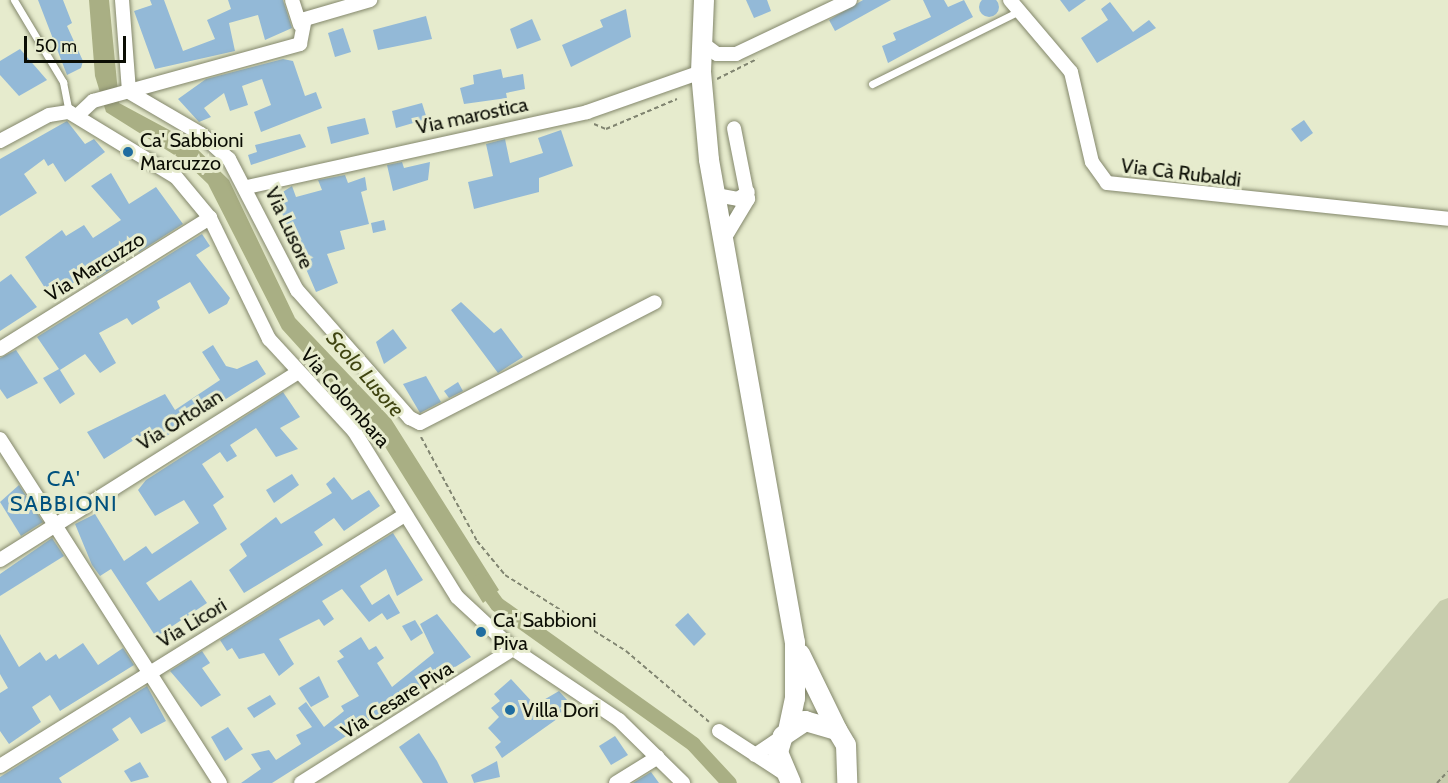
<!DOCTYPE html>
<meta charset="utf-8">
<style>
body{margin:0}
#map{position:relative;width:1448px;height:783px;overflow:hidden;background:#e6ebcd;font-family:Cabin,sans-serif}
div>[style]{position:absolute}
.green>*{inset:0;background:#c7cdad}
.water>*{inset:0;background:#a9af84}
.canal>*{height:15px;margin:-7.5px;padding:0 7.5px;transform-origin:7.5px;border-radius:7.5px;background:#a9af84}
.building>*{inset:0;background:#93b9d7}
.round{border-radius:50%}
.path>*{height:2px;margin-top:-1px;transform-origin:0;background:repeating-linear-gradient(90deg,#818571 0 4.5px,transparent 0 7.5px)}
.roads{filter:drop-shadow(0 0 2px #83876b) drop-shadow(0 0 2px #83876b)}
.lane>*{height:7px;margin:-3.5px;padding:0 3.5px;transform-origin:3.5px;border-radius:3.5px;background:#fff}
.street>*{height:14px;margin:-7px;padding:0 7px;transform-origin:7px;border-radius:7px;background:#fff}
.secondary>*{height:20px;margin:-10px;padding:0 10px;transform-origin:10px;border-radius:10px;background:#fff}
.dots>*{width:16px;height:16px;translate:-50% -50%;box-sizing:border-box;border:3px solid #e6ebcd;border-radius:50%}
span{translate:-50% -50%;white-space:nowrap;text-align:center;line-height:1.15;-webkit-text-stroke:6px #e6ebcd;paint-order:stroke}
.street-label{font-size:20px;color:#0b0d04}
.poi-label{font-size:20px;color:#0b0d04}
.left{translate:0 -50%;text-align:left}
.water-label{font-size:21px;color:#3f4410;font-style:italic}
.quarter-label{font-size:22px;color:#01517e;letter-spacing:1.5px}
.scale{position:absolute;left:24px;top:36px;width:102px;height:27px;box-sizing:border-box;border:3px solid #0b0d04;border-top:0;padding-left:8px;font-size:18px;line-height:21px;white-space:nowrap;color:#0b0d04;-webkit-text-stroke:4px #e6ebcd;paint-order:stroke}
</style>
<div id="map">
<div class="green">
<i style="clip-path:polygon(1448px 598px,1448px 783px,1288px 783px,1440px 601px)"></i>
</div>
<div class="water">
<i style="clip-path:polygon(89px 0,109px 0,119px 103px,188px 140px,229px 180px,295px 318px,391px 419px,499px 590px,483px 603px,377px 434px,282px 329px,208px 184px,184px 161px,106px 112px,95px 76px)"></i>
</div>
<div class="canal">
<i style="left:480px;top:581px;width:29px;rotate:54deg"></i>
<i style="left:497px;top:604px;width:241px;rotate:35.5deg"></i>
<i style="left:693px;top:744px;width:53px;rotate:47.3deg"></i>
</div>
<div class="building">
<i class="round" style="left:979px;top:-3px;width:20px;height:20px"></i>
<i style="clip-path:polygon(38px 0,63px 0,72px 23px,67px 26px,83px 61px,81px 68px,67px 75px)"></i>
<i style="clip-path:polygon(150px 0,164px 0,183px 51px,215px 39px,207px 20px,231px 9px,228px 0,283px 0,292px 28px,265px 40px,258px 15px,229px 23px,235px 51px,155px 69px,134px 11px,152px 5px)"></i>
<i style="clip-path:polygon(746px 0,767px 0,771px 11px,754px 18px)"></i>
<i style="clip-path:polygon(891px 0,835px 31px,829px 20px,863px 0)"></i>
<i style="clip-path:polygon(923px 0,944px 0,948px 7px,964px 0,973px 17px,888px 63px,882px 46px,896px 40px,893px 33px,931px 17px)"></i>
<i style="clip-path:polygon(1060px 0,1086px 0,1069px 12px)"></i>
<i style="clip-path:polygon(1110px 2px,1133px 32px,1149px 20px,1156px 28px,1097px 63px,1081px 38px,1108px 20px,1101px 9px)"></i>
<i style="clip-path:polygon(626px 9px,631px 37px,571px 67px,562px 45px,603px 27px,600px 20px)"></i>
<i style="clip-path:polygon(426px 16px,432px 39px,378px 50px,373px 30px)"></i>
<i style="clip-path:polygon(532px 19px,541px 40px,517px 49px,510px 29px)"></i>
<i style="clip-path:polygon(343px 28px,351px 52px,335px 57px,328px 33px)"></i>
<i style="clip-path:polygon(20px 49px,47px 80px,19px 96px,0 75px,0 61px)"></i>
<i style="clip-path:polygon(283px 59px,293px 61px,305px 96px,316px 92px,322px 108px,261px 132px,254px 112px,271px 105px,262px 79px,242px 86px,248px 105px,230px 111px,224px 93px,204px 108px,211px 117px,199px 122px,178px 99px,206px 79px)"></i>
<i style="clip-path:polygon(501px 69px,503px 78px,523px 74px,525px 89px,506px 93px,507px 98px,464px 104px,460px 88px,474px 84px,473px 75px)"></i>
<i style="clip-path:polygon(422px 103px,427px 119px,396px 128px,392px 111px)"></i>
<i style="clip-path:polygon(365px 118px,369px 134px,331px 144px,327px 127px)"></i>
<i style="clip-path:polygon(1304px 120px,1313px 133px,1301px 142px,1291px 129px)"></i>
<i style="clip-path:polygon(67px 121px,85px 144px,94px 139px,105px 152px,65px 182px,53px 163px,48px 166px,44px 159px,24px 174px,37px 193px,0 216px,0 159px)"></i>
<i style="clip-path:polygon(561px 130px,573px 166px,539px 178px,539px 192px,474px 209px,468px 182px,493px 176px,486px 144px,505px 139px,510px 163px,543px 153px,538px 138px)"></i>
<i style="clip-path:polygon(300px 134px,306px 147px,251px 165px,248px 155px,257px 152px,255px 145px)"></i>
<i style="clip-path:polygon(402px 162px,404px 168px,430px 162px,428px 180px,393px 191px,387px 165px)"></i>
<i style="clip-path:polygon(111px 173px,129px 204px,156px 187px,183px 224px,139px 252px,135px 245px,106px 262px,113px 268px,97px 278px,92px 271px,57px 294px,50px 285px,45px 288px,25px 257px,62px 230px,66px 236px,84px 225px,93px 238px,121px 220px,91px 186px)"></i>
<i style="clip-path:polygon(345px 175px,348px 183px,365px 177px,367px 190px,361px 192px,369px 224px,340px 231px,345px 249px,327px 254px,338px 283px,316px 292px,275px 197px,292px 186px,296px 197px,322px 190px,318px 180px)"></i>
<i style="clip-path:polygon(384px 220px,386px 230px,373px 233px,371px 223px)"></i>
<i style="clip-path:polygon(202px 234px,210px 246px,196px 255px,230px 298px,227px 304px,209px 314px,190px 282px,157px 301px,160px 308px,132px 325px,127px 318px,99px 333px,116px 363px,100px 373px,85px 354px,60px 370px,75px 394px,60px 404px,43px 378px,59px 369px,37px 337px)"></i>
<i style="clip-path:polygon(11px 274px,37px 307px,0 331px,0 282px)"></i>
<i style="clip-path:polygon(461px 302px,494px 333px,501px 328px,523px 357px,498px 373px,451px 310px)"></i>
<i style="clip-path:polygon(393px 329px,407px 348px,384px 364px,376px 342px)"></i>
<i style="clip-path:polygon(213px 345px,226px 366px,237px 369px,257px 360px,266px 374px,152px 445px,145px 433px,104px 459px,87px 432px,165px 394px,175px 410px,220px 380px,202px 352px)"></i>
<i style="clip-path:polygon(16px 350px,38px 383px,7px 399px,0 389px,0 358px)"></i>
<i style="clip-path:polygon(426px 376px,441px 402px,420px 413px,403px 384px)"></i>
<i style="clip-path:polygon(458px 382px,463px 391px,449px 398px,444px 391px)"></i>
<i style="clip-path:polygon(283px 392px,300px 417px,280px 428px,298px 449px,276px 457px,256px 428px,230px 445px,237px 456px,227px 462px,220px 452px,202px 464px,224px 497px,213px 505px,227px 529px,146px 583px,159px 601px,191px 580px,207px 603px,156px 637px,111px 569px,100px 576px,92px 565px,75px 524px,95px 514px,124px 561px,146px 546px,152px 554px,199px 523px,184px 500px,155px 516px,138px 490px,146px 480px)"></i>
<i style="clip-path:polygon(292px 474px,299px 485px,274px 503px,266px 490px)"></i>
<i style="clip-path:polygon(334px 477px,352px 500px,369px 490px,380px 506px,344px 531px,334px 518px,314px 532px,323px 545px,244px 593px,229px 570px,247px 556px,240px 544px,276px 517px,281px 524px,332px 493px,326px 484px)"></i>
<i style="clip-path:polygon(19px 485px,43px 522px,21px 536px,0 502px)"></i>
<i style="clip-path:polygon(393px 533px,423px 580px,397px 596px,386px 569px,360px 586px,372px 605px,389px 594px,400px 613px,387px 620px,382px 613px,369px 622px,342px 589px,322px 601px,334px 619px,324px 626px,319px 619px,279px 639px,294px 664px,279px 676px,264px 653px,239px 659px,232px 648px,227px 651px,220px 640px)"></i>
<i style="clip-path:polygon(52px 538px,64px 556px,0 596px,0 574px)"></i>
<i style="clip-path:polygon(688px 613px,706px 634px,694px 646px,675px 625px)"></i>
<i style="clip-path:polygon(437px 614px,471px 657px,272px 783px,241px 783px,261px 769px,251px 754px,269px 750px,276px 760px,301px 744px,296px 735px,312px 727px,298px 708px,306px 702px,324px 727px,344px 711px,341px 706px,359px 696px,337px 661px,344px 657px,339px 651px,361px 637px,369px 650px,376px 646px,384px 658px,377px 663px,392px 687px,434px 653px,420px 624px)"></i>
<i style="clip-path:polygon(415px 620px,423px 633px,411px 641px,402px 626px)"></i>
<i style="clip-path:polygon(0 634px,19px 667px,40px 652px,46px 661px,56px 654px,59px 659px,83px 643px,98px 665px,123px 648px,134px 665px,60px 711px,50px 695px,32px 707px,41px 722px,9px 744px,0 731px,0 693px,8px 688px,0 674px)"></i>
<i style="clip-path:polygon(202px 651px,210px 663px,202px 668px,221px 695px,201px 707px,170px 671px)"></i>
<i style="clip-path:polygon(319px 676px,329px 697px,311px 707px,299px 688px)"></i>
<i style="clip-path:polygon(511px 679px,535px 705px,559px 691px,568px 701px,560px 708px,564px 714px,502px 758px,495px 747px,501px 742px,488px 728px,499px 717px,491px 708px,500px 701px,494px 694px)"></i>
<i style="clip-path:polygon(147px 686px,166px 721px,141px 734px,130px 717px,112px 729px,119px 740px,59px 778px,62px 783px,0 783px,0 777px)"></i>
<i style="clip-path:polygon(270px 695px,276px 704px,254px 718px,247px 708px)"></i>
<i style="clip-path:polygon(228px 727px,243px 749px,225px 761px,211px 737px)"></i>
<i style="clip-path:polygon(419px 733px,437px 761px,448px 783px,423px 783px,399px 747px)"></i>
<i style="clip-path:polygon(615px 736px,628px 755px,611px 765px,599px 746px)"></i>
<i style="clip-path:polygon(497px 761px,500px 777px,474px 783px,471px 775px)"></i>
<i style="clip-path:polygon(140px 762px,149px 777px,131px 782px,124px 771px)"></i>
<i style="clip-path:polygon(651px 772px,659px 783px,633px 783px)"></i>
</div>
<div class="path">
<i style="left:717px;top:79px;width:45px;rotate:-26.6deg"></i>
<i style="left:594px;top:124px;width:13px;rotate:23deg"></i>
<i style="left:606px;top:129px;width:77px;rotate:-22.9deg"></i>
<i style="left:421px;top:437px;width:118px;rotate:61.7deg"></i>
<i style="left:477px;top:541px;width:44px;rotate:50.5deg"></i>
<i style="left:505px;top:575px;width:143px;rotate:32.1deg"></i>
<i style="left:626px;top:651px;width:109px;rotate:40.5deg"></i>
<i style="left:1437px;top:783px;width:16px;rotate:-47deg"></i>
</div>
<div class="roads">
<div class="lane">
<i style="left:14px;top:0;width:96px;rotate:59.1deg"></i>
<i style="left:63px;top:82px;width:31px;rotate:79deg"></i>
<i style="left:872px;top:84px;width:164px;rotate:-26.4deg"></i>
</div>
<div class="street">
<i style="left:122px;top:0;width:92px;rotate:85.6deg"></i>
<i style="left:129px;top:92px;width:83px;rotate:30.3deg"></i>
<i style="left:201px;top:134px;width:38px;rotate:42deg"></i>
<i style="left:229px;top:159px;width:148px;rotate:62.6deg"></i>
<i style="left:297px;top:290px;width:171px;rotate:48.6deg"></i>
<i style="left:410px;top:418px;width:11px;rotate:27deg"></i>
<i style="left:420px;top:423px;width:264px;rotate:-27.2deg"></i>
<i style="left:292px;top:0;width:26px;rotate:72deg"></i>
<i style="left:1010px;top:0;width:94px;rotate:49.7deg"></i>
<i style="left:1071px;top:72px;width:92px;rotate:76.9deg"></i>
<i style="left:1092px;top:162px;width:26px;rotate:54deg"></i>
<i style="left:1107px;top:183px;width:343px;rotate:6deg"></i>
<i style="left:701px;top:42px;width:20px;rotate:37deg"></i>
<i style="left:717px;top:54px;width:19px"></i>
<i style="left:736px;top:54px;width:126px;rotate:-25.3deg"></i>
<i style="left:78px;top:115px;width:21px;rotate:-43deg"></i>
<i style="left:93px;top:101px;width:215px;rotate:-15.4deg"></i>
<i style="left:300px;top:44px;width:25px;rotate:-79deg"></i>
<i style="left:305px;top:19px;width:68px;rotate:-16.3deg"></i>
<i style="left:0;top:141px;width:55px;rotate:-28deg"></i>
<i style="left:49px;top:115px;width:20px;rotate:-9deg"></i>
<i style="left:69px;top:112px;width:125px;rotate:31.3deg"></i>
<i style="left:176px;top:177px;width:53px;rotate:50.3deg"></i>
<i style="left:210px;top:218px;width:135px;rotate:64deg"></i>
<i style="left:269px;top:339px;width:125px;rotate:47.3deg"></i>
<i style="left:354px;top:431px;width:195px;rotate:58.2deg"></i>
<i style="left:457px;top:597px;width:76px;rotate:42.9deg"></i>
<i style="left:513px;top:649px;width:128px;rotate:33.8deg"></i>
<i style="left:619px;top:720px;width:90px;rotate:44.5deg"></i>
<i style="left:247px;top:187px;width:348px;rotate:-12.4deg"></i>
<i style="left:587px;top:112px;width:121px;rotate:-19.3deg"></i>
<i style="left:716px;top:195px;width:22px;rotate:10deg"></i>
<i style="left:738px;top:199px;width:12px;rotate:-35deg"></i>
<i style="left:724px;top:239px;width:47px;rotate:-59deg"></i>
<i style="left:748px;top:199px;width:72px;rotate:-101.2deg"></i>
<i style="left:0;top:349px;width:248px;rotate:-32deg"></i>
<i style="left:0;top:439px;width:408px;rotate:57.4deg"></i>
<i style="left:0;top:560px;width:352px;rotate:-32.2deg"></i>
<i style="left:719px;top:731px;width:75px;rotate:33.1deg"></i>
<i style="left:755px;top:755px;width:34px;rotate:-34deg"></i>
<i style="left:0;top:766px;width:476px;rotate:-31.8deg"></i>
<i style="left:301px;top:783px;width:251px;rotate:-32.3deg"></i>
<i style="left:616px;top:783px;width:49px;rotate:-31.8deg"></i>
</div>
<div class="secondary">
<i style="left:704px;top:0;width:72px;rotate:92.4deg"></i>
<i style="left:701px;top:72px;width:88px;rotate:84.8deg"></i>
<i style="left:709px;top:160px;width:490px;rotate:79.9deg"></i>
<i style="left:795px;top:642px;width:56px;rotate:90deg"></i>
<i style="left:795px;top:698px;width:34px;rotate:102deg"></i>
<i style="left:800px;top:654px;width:85px;rotate:64deg"></i>
<i style="left:791px;top:783px;width:34px;rotate:-113deg"></i>
<i style="left:778px;top:752px;width:17px;rotate:-73deg"></i>
<i style="left:783px;top:736px;width:27px;rotate:-34deg"></i>
<i style="left:805px;top:721px;width:33px;rotate:16deg"></i>
<i style="left:837px;top:730px;width:17px;rotate:59deg"></i>
<i style="left:846px;top:745px;width:38px;rotate:88deg"></i>
</div>
</div>
<div class="dots">
<i style="left:128px;top:152px;background:#206da0"></i>
<i style="left:481px;top:632px;background:#206da0"></i>
<i style="left:510px;top:710px;background:#206da0"></i>
</div>
<div class="street-label">
<span style="left:472px;top:116px;rotate:-12deg">Via marostica</span>
<span style="left:1181px;top:173px;rotate:7deg">Via Cà Rubaldi</span>
<span style="left:289px;top:228px;rotate:65deg">Via Lusore</span>
<span style="left:95px;top:267px;rotate:-32deg">Via Marcuzzo</span>
<span style="left:345px;top:398px;rotate:49deg">Via Colombara</span>
<span style="left:180px;top:420px;rotate:-32deg">Via Ortolan</span>
<span style="left:192px;top:623px;rotate:-31deg">Via Licori</span>
<span style="left:397px;top:700px;rotate:-32deg">Via Cesare Piva</span>
</div>
<div class="poi-label">
<span class="left" style="left:140px;top:152px">Ca' Sabbioni<br>Marcuzzo</span>
<span class="left" style="left:493px;top:632px">Ca' Sabbioni<br>Piva</span>
<span class="left" style="left:522px;top:710px">Villa Dori</span>
</div>
<div class="water-label">
<span style="left:365px;top:374px;rotate:49deg">Scolo Lusore</span>
</div>
<div class="quarter-label">
<span style="left:64px;top:491px">CA'<br>SABBIONI</span>
</div>
<div class="scale">50 m</div>
</div>
